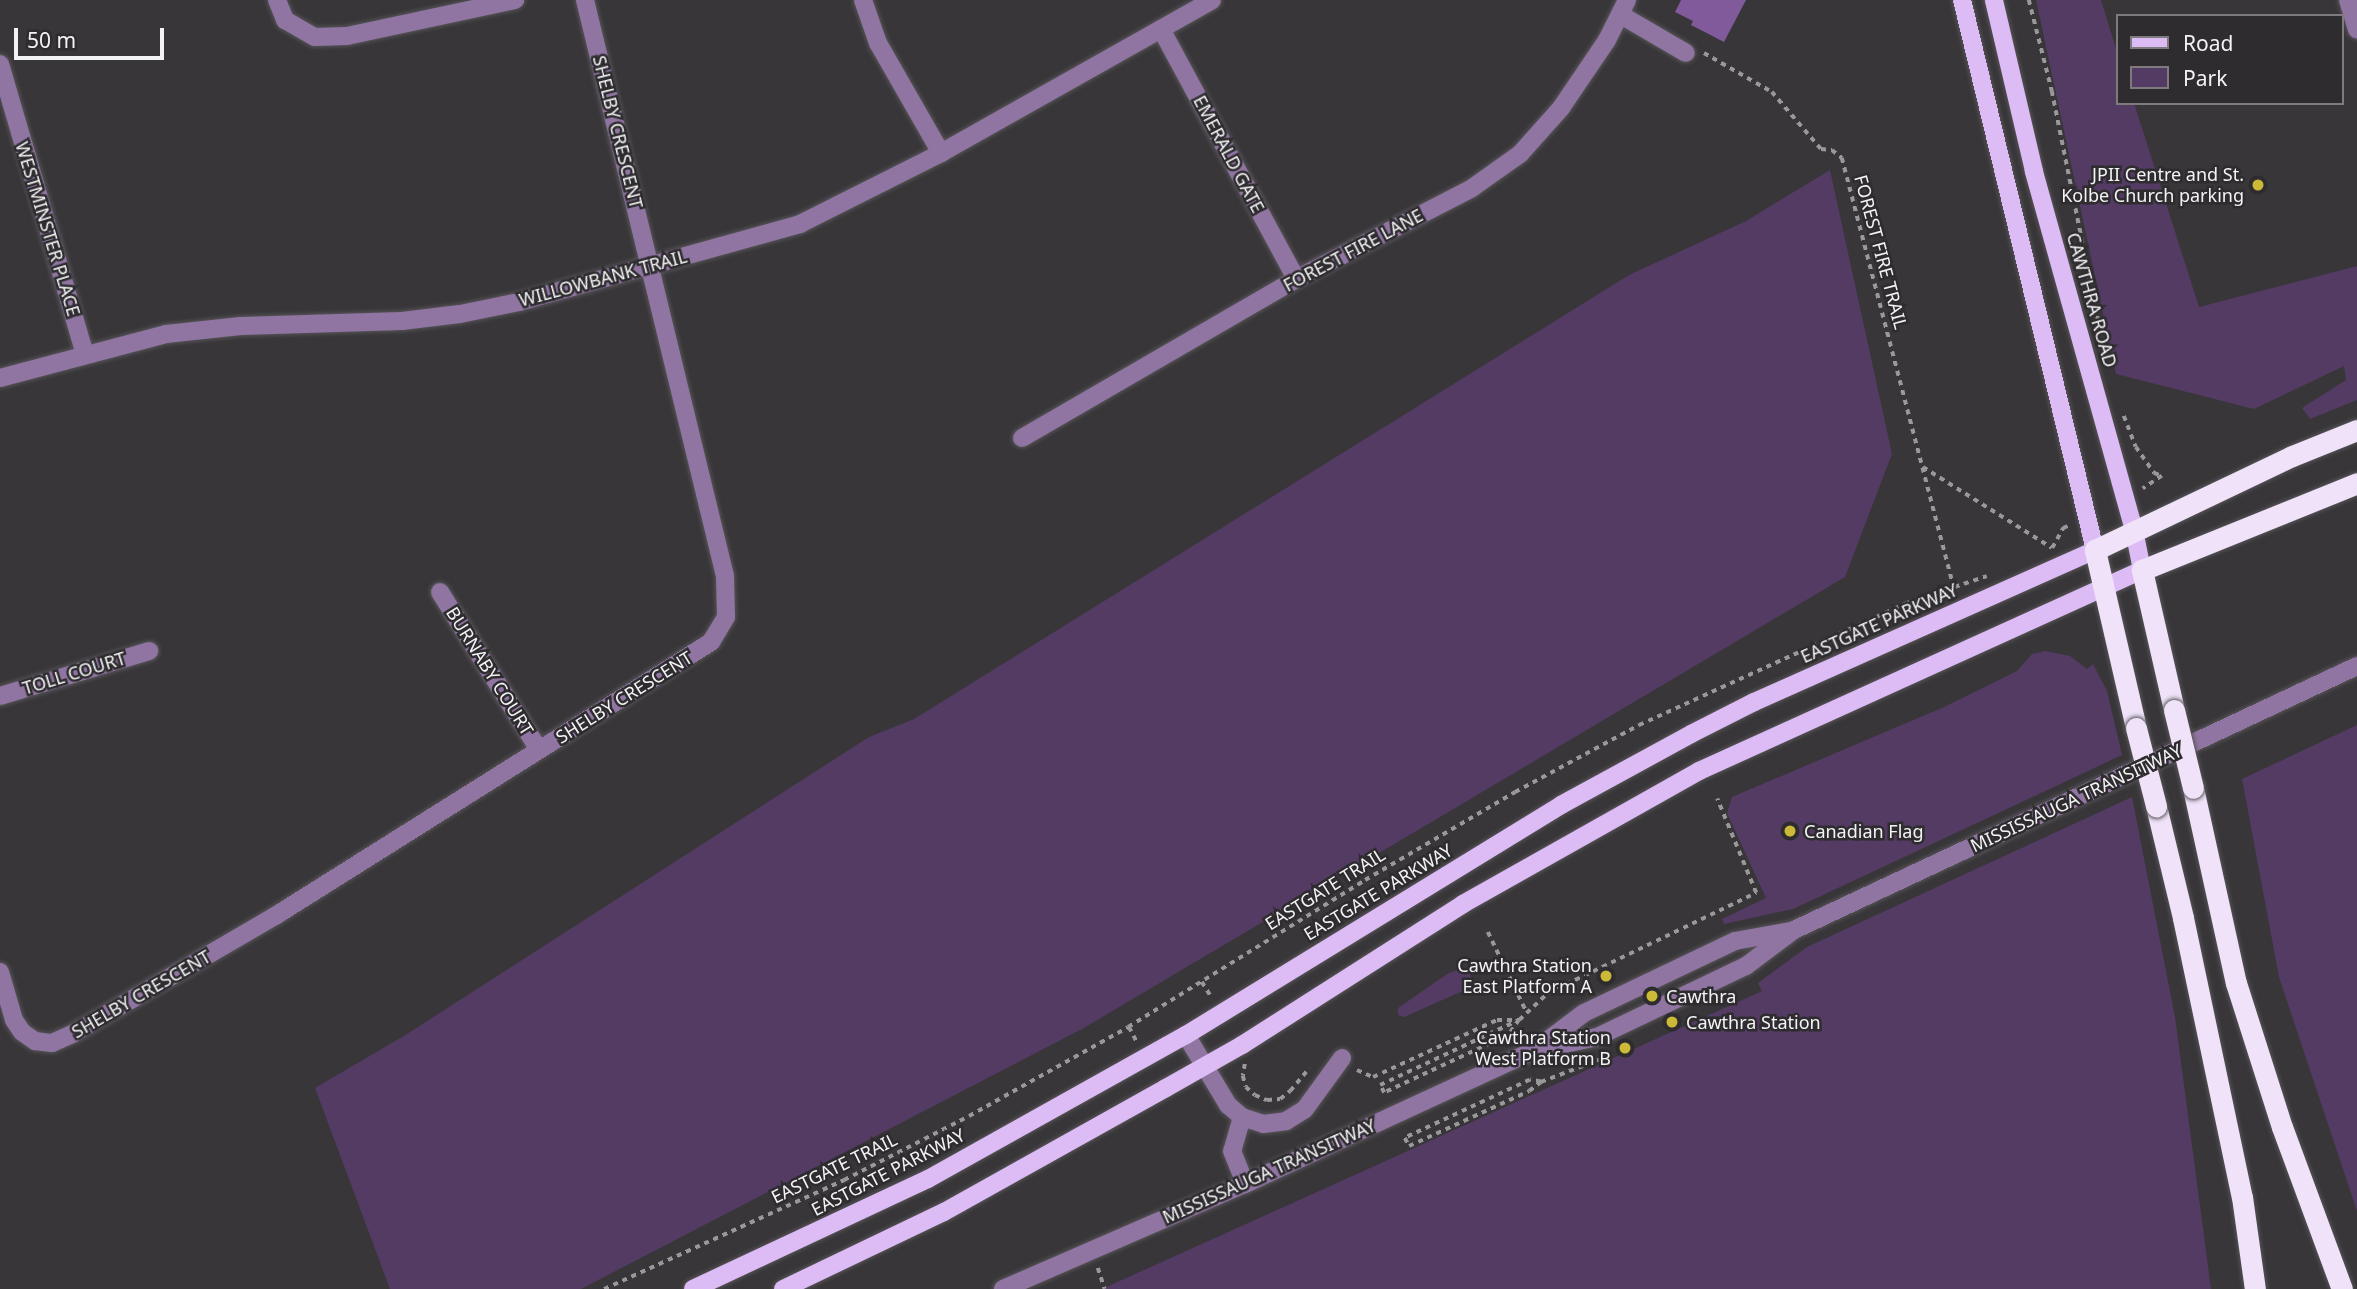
<!DOCTYPE html>
<style>
body{margin:0}
#map{position:relative;width:2357px;height:1289px;overflow:hidden;background:#383639;font-family:"Noto Sans",sans-serif}
div>[style]{position:absolute}
.green>*{inset:0;background:#533b64}
.building>*{inset:0;background:#815a9c}
.path>*{height:3.5px;margin-top:-1.75px;transform-origin:0;background:repeating-linear-gradient(90deg,#99989a 0 5px,transparent 0 10px)}
.roads{filter:drop-shadow(0 0 2px #565457) drop-shadow(0 0 2px #565457)}
.minor>*{height:18px;margin:-9px;padding:0 9px;transform-origin:9px;border-radius:9px;background:#9075a3}
.major>*{height:18px;margin:-9px;padding:0 9px;transform-origin:9px;border-radius:9px;background:#ddbcf5}
.highway>*{height:21px;margin:-10.5px;padding:0 10.5px;transform-origin:10.5px;border-radius:10.5px;background:#efe2f9}
.bridges{filter:drop-shadow(0 0 2px #565457) drop-shadow(0 0 2px #565457)}
.highway-bridge>*{height:21px;margin:-10.5px;padding:0 10.5px;transform-origin:10.5px;border-radius:10.5px;background:#efe2f9}
.dots>*{width:19px;height:19px;translate:-50% -50%;box-sizing:border-box;border:4px solid #2e2c2f;border-radius:50%}
span{translate:-50% -50%;white-space:nowrap;text-align:center;line-height:1.15;-webkit-text-stroke:5px #2e2c2f;paint-order:stroke}
.street-label{font-size:18px;color:#f3f2f4}
.poi-label{font-size:18px;color:#f3f2f4}
.right{translate:-100% -50%;text-align:right}
.left{translate:0 -50%;text-align:left}
.legend{position:absolute;left:2116px;top:14px;width:228px;height:91px;box-sizing:border-box;background:#2e2c2f;border:2px solid #7d7b7e;margin:0;padding:9px 12px;list-style:none;font-size:21px;color:#f3f2f4}
.legend li{display:flex;align-items:center;gap:14px;height:35px}
.legend b{width:35px;border:2px solid #7d7b7e}
.scale{position:absolute;left:14px;top:28px;width:150px;height:32px;box-sizing:border-box;border:4px solid #f3f2f4;border-top:0;padding-left:9px;font-size:21px;line-height:24px;white-space:nowrap;color:#f3f2f4;-webkit-text-stroke:5px #2e2c2f;paint-order:stroke}
</style>
<div id="map">
<div class="green">
<i style="clip-path:polygon(2036px 0,2101px 0,2117px 52px,2117px 103px,2134px 103px,2199px 307px,2357px 266px,2357px 400px,2310px 419px,2302px 408px,2346px 380px,2344px 366px,2254px 409px,2116px 374px)"></i>
<i style="clip-path:polygon(1830px 170px,1892px 454px,1845px 577px,1082px 1029px,581px 1289px,390px 1289px,315px 1088px,407px 1034px,869px 737px,914px 719px,1629px 275px,1746px 221px)"></i>
<i style="clip-path:polygon(2045px 651px,2070px 656px,2087px 669px,2093px 664px,2107px 691px,2122px 755px,1793px 909px,1724px 924px,1722px 919px,1766px 898px,1727px 813px,1732px 797px,1944px 707px,2017px 671px,2032px 654px)"></i>
<i style="clip-path:polygon(2357px 725px,2357px 1211px,2279px 977px,2242px 779px)"></i>
<i style="clip-path:polygon(2132px 797px,2175px 1017px,2211px 1289px,1102px 1289px,1762px 991px,1758px 983px,1807px 947px)"></i>
<i style="clip-path:polygon(1460px 969px,1470px 974px,1472px 980px,1467px 989px,1404px 1017px,1398px 1015px,1398px 1008px,1447px 974px)"></i>
</div>
<div class="building">
<i style="clip-path:polygon(1681px 0,1746px 0,1724px 42px,1691px 25px,1693px 21px,1675px 12px)"></i>
</div>
<div class="path">
<i style="left:2029px;top:0;width:94px;rotate:75.8deg"></i>
<i style="left:2052px;top:91px;width:248px;rotate:78.6deg"></i>
<i style="left:1704px;top:53px;width:78px;rotate:29.8deg"></i>
<i style="left:1772px;top:92px;width:75px;rotate:49.3deg"></i>
<i style="left:1821px;top:149px;width:11px;rotate:5deg"></i>
<i style="left:1832px;top:150px;width:13px;rotate:39deg"></i>
<i style="left:1842px;top:158px;width:444px;rotate:75.4deg"></i>
<i style="left:2124px;top:416px;width:33px;rotate:69deg"></i>
<i style="left:2136px;top:447px;width:32px;rotate:55deg"></i>
<i style="left:2154px;top:473px;width:9px;rotate:21deg"></i>
<i style="left:2162px;top:476px;width:23px;rotate:146deg"></i>
<i style="left:1923px;top:467px;width:152px;rotate:32.1deg"></i>
<i style="left:2052px;top:548px;width:23px;rotate:-61deg"></i>
<i style="left:2063px;top:528px;width:8px;rotate:-23deg"></i>
<i style="left:1488px;top:932px;width:90px;rotate:64.3deg"></i>
<i style="left:1202px;top:982px;width:19px;rotate:58deg"></i>
<i style="left:1519px;top:1020px;width:18px;rotate:124deg"></i>
<i style="left:1509px;top:1035px;width:138px;rotate:155.1deg"></i>
<i style="left:1384px;top:1093px;width:9px;rotate:-117deg"></i>
<i style="left:1380px;top:1085px;width:153px;rotate:-25.1deg"></i>
<i style="left:1129px;top:1027px;width:17px;rotate:62deg"></i>
<i style="left:1245px;top:1064px;width:12px;rotate:99deg"></i>
<i style="left:1243px;top:1076px;width:11px;rotate:75deg"></i>
<i style="left:1246px;top:1087px;width:12px;rotate:42deg"></i>
<i style="left:1255px;top:1095px;width:13px;rotate:23deg"></i>
<i style="left:1267px;top:1100px;width:13px;rotate:-4deg"></i>
<i style="left:1280px;top:1099px;width:13px;rotate:-39deg"></i>
<i style="left:1290px;top:1091px;width:30px;rotate:-50deg"></i>
<i style="left:1357px;top:1070px;width:17px;rotate:24deg"></i>
<i style="left:1373px;top:1077px;width:136px;rotate:-24.7deg"></i>
<i style="left:1497px;top:1020px;width:22px"></i>
<i style="left:1519px;top:1020px;width:40px;rotate:-43deg"></i>
<i style="left:1548px;top:993px;width:231px;rotate:-25.7deg"></i>
<i style="left:1756px;top:893px;width:102px;rotate:-112.5deg"></i>
<i style="left:1541px;top:1082px;width:11px;rotate:-170deg"></i>
<i style="left:1530px;top:1080px;width:138px;rotate:155.1deg"></i>
<i style="left:1405px;top:1138px;width:9px;rotate:63deg"></i>
<i style="left:1409px;top:1146px;width:132px;rotate:-24.6deg"></i>
<i style="left:1529px;top:1091px;width:15px;rotate:-37deg"></i>
<i style="left:1541px;top:1082px;width:67px;rotate:-20.9deg"></i>
<i style="left:1098px;top:1268px;width:22px;rotate:72deg"></i>
<i style="left:604px;top:1289px;width:264px;rotate:-24.4deg"></i>
<i style="left:844px;top:1180px;width:140px;rotate:-27.1deg"></i>
<i style="left:969px;top:1116px;width:182px;rotate:-29.2deg"></i>
<i style="left:1128px;top:1027px;width:279px;rotate:-31.8deg"></i>
<i style="left:1365px;top:880px;width:174px;rotate:-30.4deg"></i>
<i style="left:1515px;top:792px;width:141px;rotate:-28.4deg"></i>
<i style="left:1639px;top:725px;width:294px;rotate:-24.5deg"></i>
<i style="left:1907px;top:603px;width:84px;rotate:-18.6deg"></i>
</div>
<div class="roads">
<div class="minor">
<i style="left:277px;top:0;width:22px;rotate:68deg"></i>
<i style="left:285px;top:20px;width:34px;rotate:30deg"></i>
<i style="left:315px;top:37px;width:32px;rotate:-2deg"></i>
<i style="left:347px;top:36px;width:172px;rotate:-12.1deg"></i>
<i style="left:863px;top:0;width:46px;rotate:70.8deg"></i>
<i style="left:878px;top:43px;width:127px;rotate:60.2deg"></i>
<i style="left:2348px;top:0;width:31px;rotate:73deg"></i>
<i style="left:1621px;top:15px;width:75px;rotate:30.3deg"></i>
<i style="left:1161px;top:29px;width:284px;rotate:61.6deg"></i>
<i style="left:0;top:64px;width:302px;rotate:73.7deg"></i>
<i style="left:0;top:378px;width:172px;rotate:-14.8deg"></i>
<i style="left:166px;top:334px;width:75px;rotate:-6.1deg"></i>
<i style="left:241px;top:326px;width:161px;rotate:-1.8deg"></i>
<i style="left:402px;top:321px;width:58px;rotate:-6.9deg"></i>
<i style="left:460px;top:314px;width:60px;rotate:-11.5deg"></i>
<i style="left:519px;top:302px;width:292px;rotate:-15.5deg"></i>
<i style="left:800px;top:224px;width:158px;rotate:-26.7deg"></i>
<i style="left:941px;top:153px;width:311px;rotate:-29.4deg"></i>
<i style="left:1022px;top:438px;width:317px;rotate:-30.1deg"></i>
<i style="left:1296px;top:279px;width:198px;rotate:-27.3deg"></i>
<i style="left:1472px;top:188px;width:59px;rotate:-35.3deg"></i>
<i style="left:1520px;top:154px;width:62px;rotate:-48.3deg"></i>
<i style="left:1561px;top:108px;width:82px;rotate:-55.9deg"></i>
<i style="left:1607px;top:40px;width:45px;rotate:-63.4deg"></i>
<i style="left:440px;top:592px;width:186px;rotate:57.9deg"></i>
<i style="left:0;top:696px;width:156px;rotate:-16.8deg"></i>
<i style="left:0;top:972px;width:50px;rotate:73.7deg"></i>
<i style="left:14px;top:1020px;width:14px;rotate:56deg"></i>
<i style="left:22px;top:1032px;width:16px;rotate:35deg"></i>
<i style="left:35px;top:1041px;width:17px;rotate:7deg"></i>
<i style="left:52px;top:1043px;width:24px;rotate:-24deg"></i>
<i style="left:74px;top:1033px;width:233px;rotate:-30.2deg"></i>
<i style="left:275px;top:916px;width:515px;rotate:-32.15deg"></i>
<i style="left:711px;top:642px;width:29px;rotate:-59deg"></i>
<i style="left:726px;top:617px;width:41px;rotate:-91.4deg"></i>
<i style="left:725px;top:576px;width:593px;rotate:-103.66deg"></i>
<i style="left:1186px;top:1035px;width:82px;rotate:59deg"></i>
<i style="left:1228px;top:1105px;width:18px;rotate:41deg"></i>
<i style="left:1242px;top:1117px;width:22px;rotate:18deg"></i>
<i style="left:1263px;top:1124px;width:23px;rotate:-7deg"></i>
<i style="left:1286px;top:1121px;width:22px;rotate:-32deg"></i>
<i style="left:1305px;top:1109px;width:63px;rotate:-54deg"></i>
<i style="left:1539px;top:1047px;width:56px;rotate:-37.1deg"></i>
<i style="left:1584px;top:1013px;width:167px;rotate:-25.5deg"></i>
<i style="left:1735px;top:941px;width:56px;rotate:-10.3deg"></i>
<i style="left:1242px;top:1117px;width:35px;rotate:106deg"></i>
<i style="left:1232px;top:1151px;width:35px;rotate:68deg"></i>
<i style="left:1003px;top:1289px;width:264px;rotate:-23.5deg"></i>
<i style="left:1245px;top:1184px;width:319px;rotate:-24.8deg"></i>
<i style="left:1535px;top:1050px;width:63px;rotate:-11.8deg"></i>
<i style="left:1597px;top:1037px;width:165px;rotate:-25.5deg"></i>
<i style="left:1746px;top:966px;width:60px;rotate:-36.9deg"></i>
<i style="left:1794px;top:930px;width:622px;rotate:-25.12deg"></i>
</div>
<div class="major">
<i style="left:693px;top:1289px;width:259px;rotate:-25.1deg"></i>
<i style="left:928px;top:1179px;width:295px;rotate:-29.2deg"></i>
<i style="left:1186px;top:1035px;width:440px;rotate:-31.5deg"></i>
<i style="left:1561px;top:805px;width:148px;rotate:-28.6deg"></i>
<i style="left:1691px;top:734px;width:71px;rotate:-26.9deg"></i>
<i style="left:1754px;top:702px;width:373px;rotate:-24deg"></i>
<i style="left:2095px;top:550px;width:566px;rotate:-103.59deg"></i>
<i style="left:783px;top:1289px;width:178px;rotate:-25.6deg"></i>
<i style="left:944px;top:1212px;width:254px;rotate:-29.2deg"></i>
<i style="left:1166px;top:1088px;width:87px;rotate:-29.5deg"></i>
<i style="left:1242px;top:1045px;width:262px;rotate:-32.5deg"></i>
<i style="left:1463px;top:904px;width:271px;rotate:-29.4deg"></i>
<i style="left:1699px;top:771px;width:486px;rotate:-24.4deg"></i>
<i style="left:2142px;top:570px;width:41px;rotate:-101.3deg"></i>
<i style="left:2134px;top:530px;width:373px;rotate:-105.6deg"></i>
<i style="left:2034px;top:171px;width:176px;rotate:-103.2deg"></i>
</div>
<div class="highway">
<i style="left:2174px;top:710px;width:144px;rotate:-102.9deg"></i>
<i style="left:2142px;top:570px;width:232px;rotate:-22deg"></i>
<i style="left:2136px;top:728px;width:183px;rotate:-103deg"></i>
<i style="left:2095px;top:550px;width:218px;rotate:-25.5deg"></i>
<i style="left:2292px;top:456px;width:70px;rotate:-21.8deg"></i>
<i style="left:2193px;top:788px;width:200px;rotate:77.6deg"></i>
<i style="left:2236px;top:983px;width:151px;rotate:72.3deg"></i>
<i style="left:2282px;top:1127px;width:173px;rotate:69.7deg"></i>
<i style="left:2156px;top:806px;width:115px;rotate:76.4deg"></i>
<i style="left:2183px;top:918px;width:285px;rotate:78.1deg"></i>
<i style="left:2242px;top:1197px;width:93px;rotate:82deg"></i>
</div>
</div>
<div class="bridges">
<div class="highway-bridge">
<i style="left:2174px;top:710px;width:80px;rotate:76.3deg"></i>
<i style="left:2136px;top:728px;width:81px;rotate:75.6deg"></i>
</div>
</div>
<div class="dots">
<i style="left:2258px;top:185px;background:#ccb938"></i>
<i style="left:1790px;top:831px;background:#ccb938"></i>
<i style="left:1606px;top:976px;background:#ccb938"></i>
<i style="left:1652px;top:996px;background:#ccb938"></i>
<i style="left:1672px;top:1022px;background:#ccb938"></i>
<i style="left:1625px;top:1048px;background:#ccb938"></i>
</div>
<div class="street-label">
<span style="left:618px;top:132px;rotate:76deg">SHELBY CRESCENT</span>
<span style="left:1229px;top:154px;rotate:62deg">EMERALD GATE</span>
<span style="left:48px;top:229px;rotate:73deg">WESTMINSTER PLACE</span>
<span style="left:1353px;top:250px;rotate:-28deg">FOREST FIRE LANE</span>
<span style="left:1881px;top:252px;rotate:75deg">FOREST FIRE TRAIL</span>
<span style="left:603px;top:278px;rotate:-15deg">WILLOWBANK TRAIL</span>
<span style="left:2092px;top:300px;rotate:74deg">CAWTHRA ROAD</span>
<span style="left:1879px;top:623px;rotate:-24deg">EASTGATE PARKWAY</span>
<span style="left:490px;top:671px;rotate:58deg">BURNABY COURT</span>
<span style="left:74px;top:673px;rotate:-17deg">TOLL COURT</span>
<span style="left:624px;top:697px;rotate:-32deg">SHELBY CRESCENT</span>
<span style="left:2076px;top:798px;rotate:-25deg">MISSISSAUGA TRANSITWAY</span>
<span style="left:1325px;top:889px;rotate:-32deg">EASTGATE TRAIL</span>
<span style="left:1378px;top:892px;rotate:-31deg">EASTGATE PARKWAY</span>
<span style="left:141px;top:994px;rotate:-30deg">SHELBY CRESCENT</span>
<span style="left:834px;top:1168px;rotate:-26deg">EASTGATE TRAIL</span>
<span style="left:1269px;top:1171px;rotate:-24deg">MISSISSAUGA TRANSITWAY</span>
<span style="left:888px;top:1172px;rotate:-27deg">EASTGATE PARKWAY</span>
</div>
<div class="poi-label">
<span class="right" style="left:2244px;top:185px">JPII Centre and St.<br>Kolbe Church parking</span>
<span class="left" style="left:1804px;top:831px">Canadian Flag</span>
<span class="right" style="left:1592px;top:976px">Cawthra Station<br>East Platform A</span>
<span class="left" style="left:1666px;top:996px">Cawthra</span>
<span class="left" style="left:1686px;top:1022px">Cawthra Station</span>
<span class="right" style="left:1611px;top:1048px">Cawthra Station<br>West Platform B</span>
</div>
<ul class="legend">
<li><b style="height:9px;background:#ddbcf5"></b>Road</li>
<li><b style="height:19px;background:#533b64"></b>Park</li>
</ul>
<div class="scale">50 m</div>
</div>
